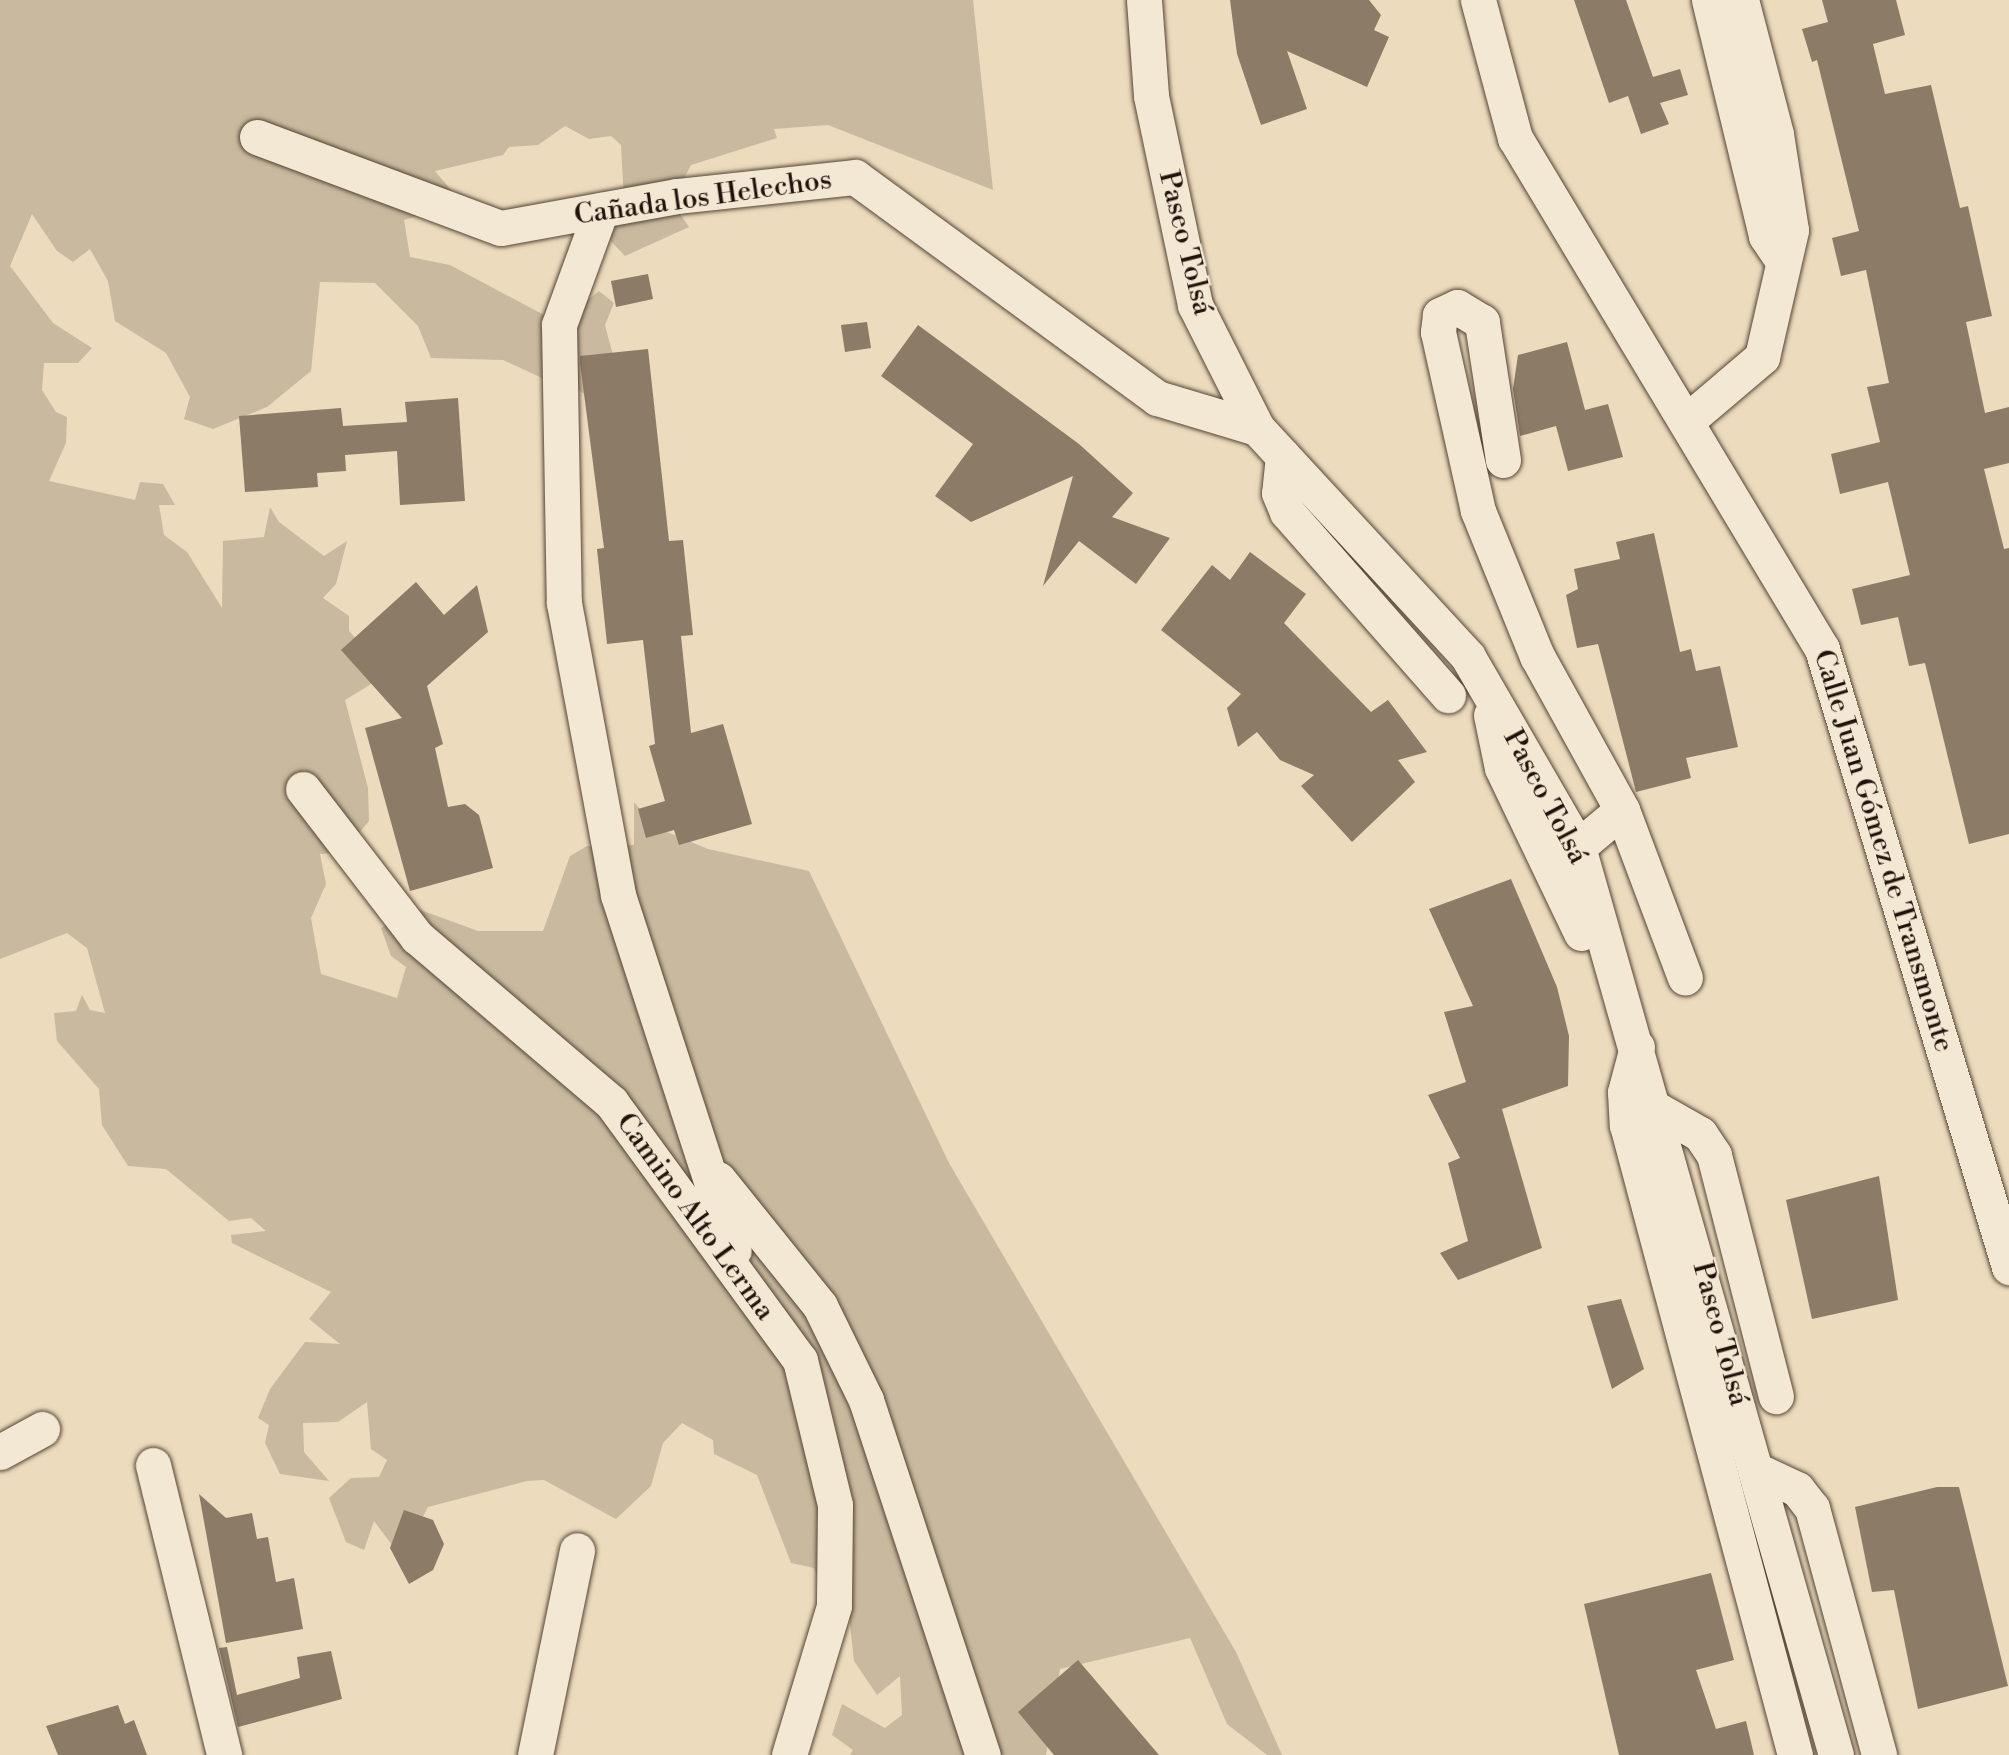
<!DOCTYPE html>
<meta charset="utf-8">
<style>
body{margin:0}
#map{position:relative;width:2009px;height:1755px;overflow:hidden;background:#ecdbbc;font-family:"Libre Bodoni",serif}
div>[style]{position:absolute}
.green>*{inset:0;background:#c9b99e}
.building>*{inset:0;background:#8b7b67}
.roads{filter:drop-shadow(0 0 2px #544537) drop-shadow(0 0 2px #544537)}
.minor>*{height:35px;margin:-17.5px;padding:0 17.5px;transform-origin:17.5px;border-radius:17.5px;background:#f3e8d3}
span{translate:-50% -50%;white-space:nowrap;text-align:center;line-height:1.15;-webkit-text-stroke:5px #f3e8d3;paint-order:stroke}
.street-label{font-size:28px;color:#21130b}
</style>
<div id="map">
<div class="green">
<i style="clip-path:polygon(0 0,973px 0,993px 190px,828px 125px,774px 129px,777px 138px,691px 165px,672px 202px,689px 227px,625px 256px,592px 221px,624px 201px,621px 145px,611px 136px,589px 139px,565px 126px,538px 145px,509px 147px,503px 155px,435px 171px,462px 203px,404px 220px,410px 257px,450px 265px,559px 323px,599px 291px,614px 303px,605px 325px,626px 404px,606px 408px,578px 390px,578px 365px,544px 379px,503px 360px,431px 358px,418px 326px,375px 283px,320px 282px,311px 371px,267px 407px,213px 429px,184px 419px,190px 397px,166px 353px,115px 321px,108px 281px,90px 249px,73px 262px,57px 251px,32px 214px,10px 266px,53px 323px,92px 348px,78px 363px,44px 363px,42px 390px,56px 412px,67px 417px,66px 443px,49px 481px,135px 500px,140px 482px,163px 484px,175px 505px,159px 505px,164px 535px,187px 552px,222px 608px,223px 541px,264px 537px,270px 507px,279px 522px,324px 556px,347px 541px,336px 584px,323px 598px,349px 616px,349px 631px,375px 659px,376px 681px,345px 700px,368px 788px,369px 821px,343px 852px,320px 854px,326px 884px,311px 918px,321px 974px,397px 998px,406px 967px,391px 956px,381px 928px,418px 909px,478px 931px,543px 931px,570px 856px,587px 846px,634px 845px,634px 802px,655px 827px,708px 849px,809px 871px,949px 1163px,1236px 1652px,1282px 1755px,1267px 1755px,1227px 1724px,1190px 1638px,1060px 1669px,1046px 1755px,850px 1755px,853px 1750px,832px 1735px,842px 1704px,885px 1728px,902px 1715px,900px 1676px,877px 1695px,854px 1661px,849px 1615px,825px 1597px,814px 1568px,791px 1563px,757px 1475px,714px 1454px,713px 1440px,682px 1423px,663px 1443px,651px 1486px,616px 1519px,544px 1480px,527px 1481px,428px 1507px,401px 1557px,374px 1521px,364px 1550px,346px 1542px,329px 1498px,351px 1478px,379px 1477px,387px 1460px,371px 1449px,367px 1402px,338px 1422px,303px 1423px,304px 1452px,329px 1481px,280px 1474px,265px 1443px,269px 1425px,258px 1418px,270px 1389px,305px 1342px,340px 1344px,309px 1319px,331px 1292px,232px 1243px,231px 1235px,266px 1231px,251px 1218px,229px 1221px,166px 1169px,128px 1166px,102px 1125px,99px 1089px,57px 1041px,54px 1013px,76px 1011px,82px 995px,90px 1010px,105px 1013px,87px 948px,67px 933px,0 959px)"></i>
</div>
<div class="building">
<i style="clip-path:polygon(1230px 0,1369px 0,1381px 15px,1374px 30px,1389px 37px,1367px 87px,1287px 51px,1307px 109px,1261px 125px,1237px 54px)"></i>
<i style="clip-path:polygon(1574px 0,1626px 0,1653px 77px,1680px 69px,1688px 95px,1660px 103px,1669px 124px,1641px 134px,1628px 96px,1609px 103px)"></i>
<i style="clip-path:polygon(1822px 0,1896px 0,1905px 35px,1873px 44px,1885px 94px,1931px 85px,1960px 208px,1968px 206px,1992px 316px,1966px 322px,1985px 413px,2009px 407px,2009px 463px,1984px 469px,2004px 549px,2009px 548px,2009px 834px,1969px 844px,1925px 663px,1909px 666px,1898px 617px,1861px 625px,1852px 589px,1910px 575px,1888px 482px,1840px 494px,1831px 454px,1880px 442px,1867px 387px,1889px 383px,1866px 270px,1841px 276px,1832px 238px,1859px 231px,1817px 60px,1812px 62px,1802px 29px,1828px 22px)"></i>
<i style="clip-path:polygon(648px 274px,653px 299px,616px 307px,611px 281px)"></i>
<i style="clip-path:polygon(867px 322px,871px 348px,845px 352px,841px 325px)"></i>
<i style="clip-path:polygon(918px 325px,1079px 444px,1133px 493px,1112px 517px,1170px 538px,1136px 584px,1079px 541px,1043px 586px,1073px 476px,971px 522px,935px 496px,973px 444px,881px 376px)"></i>
<i style="clip-path:polygon(1567px 342px,1585px 410px,1608px 404px,1623px 457px,1568px 471px,1556px 426px,1520px 436px,1513px 389px,1518px 355px)"></i>
<i style="clip-path:polygon(648px 349px,669px 541px,683px 540px,693px 635px,681px 636px,691px 733px,723px 724px,752px 824px,679px 845px,674px 830px,646px 838px,638px 809px,665px 801px,649px 746px,655px 744px,643px 640px,607px 644px,597px 549px,604px 548px,580px 363px,580px 356px)"></i>
<i style="clip-path:polygon(458px 398px,465px 501px,400px 505px,397px 451px,345px 455px,346px 471px,317px 473px,318px 487px,245px 492px,239px 416px,341px 408px,343px 426px,407px 422px,405px 402px)"></i>
<i style="clip-path:polygon(1654px 533px,1680px 652px,1691px 649px,1696px 671px,1720px 666px,1738px 747px,1686px 758px,1691px 778px,1636px 792px,1598px 644px,1577px 648px,1566px 595px,1578px 589px,1574px 569px,1620px 559px,1616px 542px)"></i>
<i style="clip-path:polygon(1250px 552px,1306px 594px,1284px 623px,1371px 712px,1388px 700px,1427px 752px,1398px 760px,1415px 782px,1352px 842px,1301px 786px,1314px 775px,1280px 760px,1257px 732px,1238px 747px,1227px 708px,1241px 694px,1161px 630px,1212px 565px,1230px 580px)"></i>
<i style="clip-path:polygon(416px 582px,444px 615px,477px 585px,488px 632px,427px 686px,443px 744px,435px 748px,448px 807px,465px 804px,479px 815px,493px 868px,410px 891px,365px 728px,402px 718px,341px 650px)"></i>
<i style="clip-path:polygon(1511px 879px,1557px 987px,1569px 1036px,1568px 1086px,1502px 1109px,1542px 1248px,1458px 1280px,1440px 1253px,1468px 1241px,1448px 1163px,1460px 1158px,1428px 1095px,1466px 1082px,1444px 1012px,1473px 1006px,1429px 909px)"></i>
<i style="clip-path:polygon(1879px 1176px,1898px 1300px,1812px 1319px,1786px 1200px)"></i>
<i style="clip-path:polygon(1621px 1299px,1644px 1369px,1612px 1389px,1587px 1306px)"></i>
<i style="clip-path:polygon(1937px 1487px,1959px 1487px,2008px 1686px,1918px 1709px,1894px 1590px,1872px 1592px,1855px 1507px)"></i>
<i style="clip-path:polygon(199px 1494px,226px 1518px,252px 1513px,257px 1539px,268px 1537px,276px 1582px,294px 1578px,303px 1629px,226px 1643px)"></i>
<i style="clip-path:polygon(404px 1510px,433px 1520px,444px 1544px,433px 1570px,409px 1584px,390px 1548px)"></i>
<i style="clip-path:polygon(1711px 1573px,1734px 1660px,1696px 1670px,1716px 1729px,1746px 1721px,1754px 1755px,1619px 1755px,1584px 1604px)"></i>
<i style="clip-path:polygon(227px 1647px,237px 1695px,300px 1678px,297px 1657px,331px 1651px,342px 1699px,238px 1727px,219px 1648px)"></i>
<i style="clip-path:polygon(1078px 1660px,1159px 1755px,1054px 1755px,1018px 1712px)"></i>
<i style="clip-path:polygon(118px 1705px,125px 1724px,134px 1720px,147px 1755px,58px 1755px,46px 1726px)"></i>
</div>
<div class="roads">
<div class="minor">
<i style="left:1144px;top:0;width:96px;rotate:85.8deg"></i>
<i style="left:1151px;top:96px;width:214px;rotate:78.1deg"></i>
<i style="left:1195px;top:305px;width:138px;rotate:63.2deg"></i>
<i style="left:1257px;top:428px;width:311px;rotate:47.3deg"></i>
<i style="left:1468px;top:657px;width:220px;rotate:59.9deg"></i>
<i style="left:1578px;top:847px;width:944px;rotate:74.14deg"></i>
<i style="left:1478px;top:0;width:143px;rotate:75deg"></i>
<i style="left:1515px;top:138px;width:596px;rotate:59deg"></i>
<i style="left:1822px;top:649px;width:646px;rotate:73.16deg"></i>
<i style="left:1709px;top:0;width:243px;rotate:76.4deg"></i>
<i style="left:1766px;top:236px;width:25px;rotate:56deg"></i>
<i style="left:257px;top:137px;width:260px;rotate:20.5deg"></i>
<i style="left:501px;top:228px;width:179px;rotate:-10.3deg"></i>
<i style="left:677px;top:196px;width:179px;rotate:-6.1deg"></i>
<i style="left:855px;top:177px;width:374px;rotate:36.2deg"></i>
<i style="left:1157px;top:398px;width:104px;rotate:16.7deg"></i>
<i style="left:601px;top:210px;width:122px;rotate:110.1deg"></i>
<i style="left:559px;top:325px;width:278px;rotate:89deg"></i>
<i style="left:564px;top:603px;width:297px;rotate:79.5deg"></i>
<i style="left:618px;top:895px;width:374px;rotate:72deg"></i>
<i style="left:1689px;top:419px;width:96px;rotate:-40.3deg"></i>
<i style="left:1762px;top:357px;width:130px;rotate:-77.1deg"></i>
<i style="left:1791px;top:230px;width:97px;rotate:-98.9deg"></i>
<i style="left:1776px;top:134px;width:138px;rotate:-104.6deg"></i>
<i style="left:1283px;top:456px;width:37px;rotate:96deg"></i>
<i style="left:1279px;top:493px;width:21px;rotate:67deg"></i>
<i style="left:1287px;top:512px;width:244px;rotate:48.7deg"></i>
<i style="left:1503px;top:460px;width:140px;rotate:-98.7deg"></i>
<i style="left:1482px;top:322px;width:29px;rotate:-149deg"></i>
<i style="left:1457px;top:307px;width:19px;rotate:155deg"></i>
<i style="left:1440px;top:315px;width:17px;rotate:97deg"></i>
<i style="left:1438px;top:332px;width:183px;rotate:77.4deg"></i>
<i style="left:1478px;top:511px;width:157px;rotate:67.9deg"></i>
<i style="left:1537px;top:656px;width:176px;rotate:61.1deg"></i>
<i style="left:1622px;top:810px;width:57px;rotate:139.9deg"></i>
<i style="left:1491px;top:715px;width:54px;rotate:78.3deg"></i>
<i style="left:1502px;top:768px;width:183px;rotate:64.4deg"></i>
<i style="left:303px;top:789px;width:187px;rotate:52.4deg"></i>
<i style="left:417px;top:937px;width:255px;rotate:40.4deg"></i>
<i style="left:611px;top:1102px;width:320px;rotate:53.8deg"></i>
<i style="left:800px;top:1360px;width:149px;rotate:76.4deg"></i>
<i style="left:835px;top:1505px;width:101px;rotate:90.6deg"></i>
<i style="left:834px;top:1606px;width:156px;rotate:106.8deg"></i>
<i style="left:1622px;top:810px;width:179px;rotate:69.4deg"></i>
<i style="left:1637px;top:1047px;width:47px;rotate:104.9deg"></i>
<i style="left:1625px;top:1092px;width:33px;rotate:87deg"></i>
<i style="left:1627px;top:1125px;width:652px;rotate:75.07deg"></i>
<i style="left:1656px;top:1109px;width:51px;rotate:29.6deg"></i>
<i style="left:1700px;top:1134px;width:25px;rotate:56deg"></i>
<i style="left:1714px;top:1155px;width:249px;rotate:75.6deg"></i>
<i style="left:718px;top:1179px;width:163px;rotate:51.2deg"></i>
<i style="left:820px;top:1306px;width:105px;rotate:63.9deg"></i>
<i style="left:866px;top:1400px;width:374px;rotate:71.8deg"></i>
<i style="left:0;top:1452px;width:48px;rotate:-28.7deg"></i>
<i style="left:153px;top:1465px;width:299px;rotate:76.2deg"></i>
<i style="left:1758px;top:1471px;width:43px;rotate:24.8deg"></i>
<i style="left:1797px;top:1489px;width:24px;rotate:52deg"></i>
<i style="left:1812px;top:1508px;width:256px;rotate:74.8deg"></i>
<i style="left:535px;top:1755px;width:209px;rotate:-78.4deg"></i>
</div>
</div>
<div class="street-label">
<span style="left:703px;top:198px;rotate:-8deg">Cañada los Helechos</span>
<span style="left:1185px;top:243px;rotate:76deg">Paseo Tolsá</span>
<span style="left:1545px;top:797px;rotate:62deg">Paseo Tolsá</span>
<span style="left:1883px;top:851px;rotate:73deg">Calle Juan Gómez de Transmonte</span>
<span style="left:695px;top:1217px;rotate:54deg">Camino Alto Lerma</span>
<span style="left:1720px;top:1334px;rotate:75deg">Paseo Tolsá</span>
</div>
</div>
